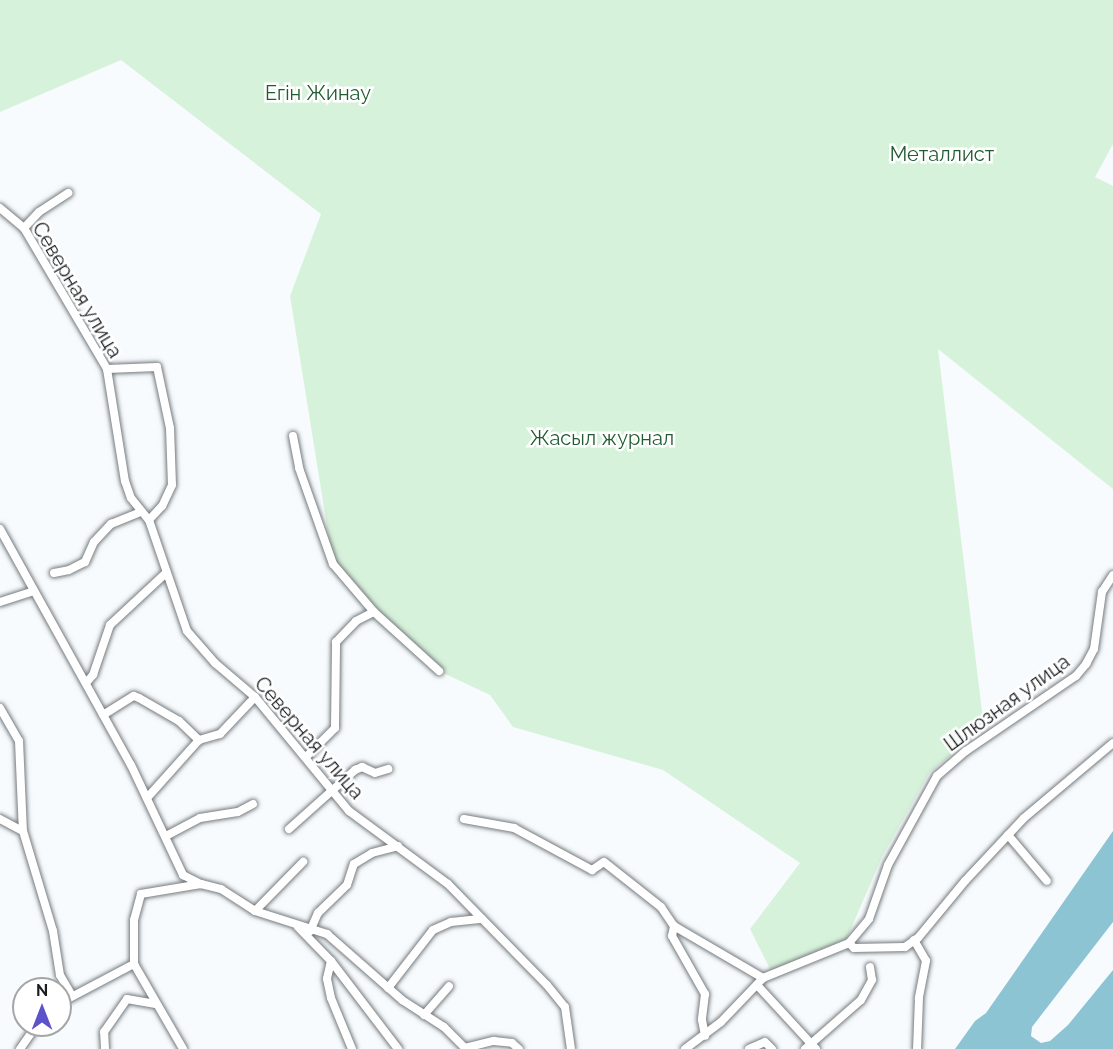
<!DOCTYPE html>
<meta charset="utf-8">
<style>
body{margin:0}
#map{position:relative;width:1113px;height:1049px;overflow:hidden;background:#f7fbfe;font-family:Raleway,sans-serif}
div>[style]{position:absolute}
.green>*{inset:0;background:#d7f2db}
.water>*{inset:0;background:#8dc4d4}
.roads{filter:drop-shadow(0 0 2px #767b7f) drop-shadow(0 0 2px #767b7f)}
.minor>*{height:8px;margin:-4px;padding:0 4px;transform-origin:4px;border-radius:4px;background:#fff}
span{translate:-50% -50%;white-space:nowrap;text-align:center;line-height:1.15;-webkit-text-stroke:5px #fff;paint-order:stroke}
.park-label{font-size:20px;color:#205b31}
.street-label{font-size:20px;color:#1b1d1f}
.north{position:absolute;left:12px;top:977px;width:60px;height:60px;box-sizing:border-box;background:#fff;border:2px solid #a4a5a5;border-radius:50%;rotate:0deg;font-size:16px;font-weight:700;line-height:24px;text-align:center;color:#1b1d1f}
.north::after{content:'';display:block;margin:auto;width:21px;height:27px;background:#5c53cc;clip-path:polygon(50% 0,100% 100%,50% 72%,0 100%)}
</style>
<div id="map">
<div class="green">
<i style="clip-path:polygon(0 0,1113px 0,1113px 144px,1095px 177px,1113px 186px,1113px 489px,938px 349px,984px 728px,930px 772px,882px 857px,846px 940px,771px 971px,750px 929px,800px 863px,663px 770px,513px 727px,490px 695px,439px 671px,333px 564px,290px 296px,321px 214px,121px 60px,0 112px)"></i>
</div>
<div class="water">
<i style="clip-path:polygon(1113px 831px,1113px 922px,1032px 1027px,1031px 1036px,1041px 1043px,1050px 1041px,1068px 1025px,1113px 970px,1113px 1049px,955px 1049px,975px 1021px,986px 1013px)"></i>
</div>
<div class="roads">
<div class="minor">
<i style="left:0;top:208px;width:31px;rotate:40deg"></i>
<i style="left:24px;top:228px;width:164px;rotate:59.5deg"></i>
<i style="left:107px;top:369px;width:113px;rotate:80.9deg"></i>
<i style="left:125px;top:481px;width:18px;rotate:71deg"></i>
<i style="left:131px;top:498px;width:28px;rotate:51deg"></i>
<i style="left:149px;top:520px;width:117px;rotate:71.1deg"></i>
<i style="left:187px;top:631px;width:43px;rotate:48.8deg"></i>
<i style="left:215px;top:663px;width:52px;rotate:40.4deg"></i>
<i style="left:255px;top:697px;width:148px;rotate:50.5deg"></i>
<i style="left:349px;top:811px;width:123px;rotate:36.4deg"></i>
<i style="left:448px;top:884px;width:141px;rotate:45.6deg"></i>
<i style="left:547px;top:985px;width:28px;rotate:51deg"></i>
<i style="left:565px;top:1007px;width:42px;rotate:81.9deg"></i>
<i style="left:24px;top:228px;width:22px;rotate:-47deg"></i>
<i style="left:39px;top:212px;width:35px;rotate:-33deg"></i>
<i style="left:107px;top:369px;width:50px;rotate:-2.3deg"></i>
<i style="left:157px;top:367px;width:62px;rotate:78deg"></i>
<i style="left:170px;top:428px;width:57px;rotate:88deg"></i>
<i style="left:172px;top:485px;width:23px;rotate:115deg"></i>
<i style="left:162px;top:506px;width:19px;rotate:133deg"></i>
<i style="left:293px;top:436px;width:33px;rotate:79deg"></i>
<i style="left:299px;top:468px;width:102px;rotate:70.5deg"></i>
<i style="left:333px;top:564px;width:63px;rotate:49.5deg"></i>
<i style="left:374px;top:612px;width:88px;rotate:42.2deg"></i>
<i style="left:0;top:529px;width:270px;rotate:61deg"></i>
<i style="left:131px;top:765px;width:122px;rotate:64.7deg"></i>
<i style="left:183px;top:875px;width:20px;rotate:27deg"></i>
<i style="left:201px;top:884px;width:61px;rotate:170.5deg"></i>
<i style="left:141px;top:894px;width:27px;rotate:105deg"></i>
<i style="left:134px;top:920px;width:44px;rotate:90deg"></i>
<i style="left:134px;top:964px;width:98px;rotate:60deg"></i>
<i style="left:54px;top:573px;width:15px;rotate:-11deg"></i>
<i style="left:69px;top:570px;width:18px;rotate:-27deg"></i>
<i style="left:85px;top:562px;width:22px;rotate:-66deg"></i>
<i style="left:94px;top:542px;width:25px;rotate:-47deg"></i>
<i style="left:111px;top:524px;width:31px;rotate:-22deg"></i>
<i style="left:0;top:602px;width:35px;rotate:-18deg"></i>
<i style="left:86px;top:683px;width:11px;rotate:-49deg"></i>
<i style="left:93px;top:675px;width:53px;rotate:-71.2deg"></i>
<i style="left:110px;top:625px;width:76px;rotate:-42.9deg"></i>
<i style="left:0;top:708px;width:38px;rotate:60deg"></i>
<i style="left:19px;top:741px;width:90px;rotate:87.5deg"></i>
<i style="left:103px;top:715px;width:36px;rotate:-32deg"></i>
<i style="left:134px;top:696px;width:5px;rotate:22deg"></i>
<i style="left:139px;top:698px;width:46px;rotate:29.9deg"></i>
<i style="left:179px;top:721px;width:28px;rotate:44deg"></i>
<i style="left:306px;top:757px;width:41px;rotate:-45deg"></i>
<i style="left:335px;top:728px;width:86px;rotate:-89.3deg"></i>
<i style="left:336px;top:642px;width:29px;rotate:-46deg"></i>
<i style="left:356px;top:621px;width:20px;rotate:-27deg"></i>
<i style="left:147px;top:798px;width:78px;rotate:-48.1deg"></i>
<i style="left:199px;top:740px;width:22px;rotate:-16deg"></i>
<i style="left:220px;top:734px;width:51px;rotate:-46.6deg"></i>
<i style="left:0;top:819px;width:26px;rotate:28deg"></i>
<i style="left:23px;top:831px;width:104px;rotate:73.3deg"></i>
<i style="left:53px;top:931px;width:45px;rotate:81deg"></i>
<i style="left:60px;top:975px;width:22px;rotate:60deg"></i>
<i style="left:464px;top:819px;width:51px;rotate:10.2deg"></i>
<i style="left:514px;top:828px;width:89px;rotate:28.3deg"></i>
<i style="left:592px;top:870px;width:14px;rotate:-34deg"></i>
<i style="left:604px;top:862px;width:73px;rotate:38.3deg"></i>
<i style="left:661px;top:907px;width:23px;rotate:56deg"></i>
<i style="left:674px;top:926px;width:10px;rotate:101deg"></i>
<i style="left:672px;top:936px;width:67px;rotate:60.4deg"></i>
<i style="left:705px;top:994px;width:26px;rotate:97deg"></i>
<i style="left:702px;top:1020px;width:16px;rotate:79deg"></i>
<i style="left:289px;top:829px;width:89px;rotate:-41.8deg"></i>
<i style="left:355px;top:770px;width:8px;rotate:-23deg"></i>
<i style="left:362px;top:767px;width:14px;rotate:25deg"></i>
<i style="left:375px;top:773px;width:14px;rotate:-17deg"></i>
<i style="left:1008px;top:835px;width:60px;rotate:49.7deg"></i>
<i style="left:166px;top:836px;width:38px;rotate:-28deg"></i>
<i style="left:200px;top:818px;width:38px;rotate:-9deg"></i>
<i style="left:238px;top:812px;width:17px;rotate:-28deg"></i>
<i style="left:201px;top:884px;width:21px;rotate:14deg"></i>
<i style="left:221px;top:889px;width:40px;rotate:32.9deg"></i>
<i style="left:255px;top:911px;width:76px;rotate:17.7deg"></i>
<i style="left:327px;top:934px;width:100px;rotate:41.3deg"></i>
<i style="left:402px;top:1000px;width:50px;rotate:32.7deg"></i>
<i style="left:444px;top:1027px;width:30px;rotate:45deg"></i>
<i style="left:465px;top:1048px;width:30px;rotate:-14deg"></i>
<i style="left:494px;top:1041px;width:18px;rotate:6deg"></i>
<i style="left:512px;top:1043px;width:9px;rotate:41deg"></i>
<i style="left:255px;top:911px;width:69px;rotate:-45.6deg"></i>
<i style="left:674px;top:926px;width:103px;rotate:30.3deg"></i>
<i style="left:298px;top:927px;width:47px;rotate:45.9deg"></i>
<i style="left:331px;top:961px;width:111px;rotate:52.7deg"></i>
<i style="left:310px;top:931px;width:20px;rotate:-66deg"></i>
<i style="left:318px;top:913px;width:40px;rotate:-44deg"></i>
<i style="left:347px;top:885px;width:22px;rotate:-72deg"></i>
<i style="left:354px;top:864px;width:21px;rotate:-31deg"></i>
<i style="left:372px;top:853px;width:27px;rotate:-15deg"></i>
<i style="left:914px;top:940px;width:24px;rotate:60deg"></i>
<i style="left:926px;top:961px;width:38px;rotate:101deg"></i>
<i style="left:919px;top:998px;width:51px;rotate:92.2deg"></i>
<i style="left:849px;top:943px;width:7px;rotate:45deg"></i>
<i style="left:854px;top:948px;width:51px;rotate:-1.1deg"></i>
<i style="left:905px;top:947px;width:16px;rotate:-35deg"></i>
<i style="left:918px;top:938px;width:74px;rotate:-50.5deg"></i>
<i style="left:965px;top:881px;width:86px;rotate:-46.9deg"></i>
<i style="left:1024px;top:818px;width:116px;rotate:-40.1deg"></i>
<i style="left:331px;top:961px;width:18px;rotate:103deg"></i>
<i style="left:327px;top:979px;width:19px;rotate:78deg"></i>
<i style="left:331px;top:998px;width:55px;rotate:67.6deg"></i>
<i style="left:757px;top:985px;width:87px;rotate:47.3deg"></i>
<i style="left:388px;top:988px;width:73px;rotate:-52.2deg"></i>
<i style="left:433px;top:930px;width:20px;rotate:-24deg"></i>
<i style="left:451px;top:922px;width:31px;rotate:-6deg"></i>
<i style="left:60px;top:1003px;width:84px;rotate:-27.8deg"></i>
<i style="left:424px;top:1015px;width:38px;rotate:-49deg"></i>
<i style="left:20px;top:1049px;width:29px;rotate:-55deg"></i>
<i style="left:105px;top:1049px;width:17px;rotate:-93deg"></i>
<i style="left:104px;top:1032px;width:40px;rotate:-55.1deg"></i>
<i style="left:127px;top:999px;width:29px;rotate:10deg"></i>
<i style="left:685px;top:1049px;width:45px;rotate:-36.9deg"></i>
<i style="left:721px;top:1022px;width:61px;rotate:-46.3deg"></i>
<i style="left:763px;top:978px;width:93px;rotate:-22.1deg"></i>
<i style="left:849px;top:943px;width:31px;rotate:-50deg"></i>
<i style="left:869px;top:919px;width:57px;rotate:-70.6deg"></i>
<i style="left:888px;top:865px;width:102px;rotate:-61.2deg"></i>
<i style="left:937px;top:776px;width:38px;rotate:-41deg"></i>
<i style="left:966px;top:751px;width:133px;rotate:-34.3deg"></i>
<i style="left:1076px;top:676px;width:16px;rotate:-50deg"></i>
<i style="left:1086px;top:664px;width:17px;rotate:-62deg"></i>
<i style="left:1094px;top:649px;width:58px;rotate:-82deg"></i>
<i style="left:1102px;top:592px;width:20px;rotate:-57deg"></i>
<i style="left:749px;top:1049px;width:17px;rotate:-24deg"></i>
<i style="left:765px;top:1042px;width:10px;rotate:45deg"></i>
<i style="left:805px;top:1049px;width:74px;rotate:-41.2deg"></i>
<i style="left:861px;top:1000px;width:23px;rotate:-61deg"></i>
<i style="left:872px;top:980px;width:13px;rotate:-99deg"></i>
</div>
</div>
<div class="park-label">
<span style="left:318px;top:93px">Егін Жинау</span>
<span style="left:942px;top:154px">Металлист</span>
<span style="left:602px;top:438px">Жасыл журнал</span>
</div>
<div class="street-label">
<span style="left:77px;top:290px;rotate:59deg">Северная улица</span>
<span style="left:1007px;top:703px;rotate:-36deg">Шлюзная улица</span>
<span style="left:309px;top:738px;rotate:49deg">Северная улица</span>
</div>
<div class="north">N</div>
</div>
